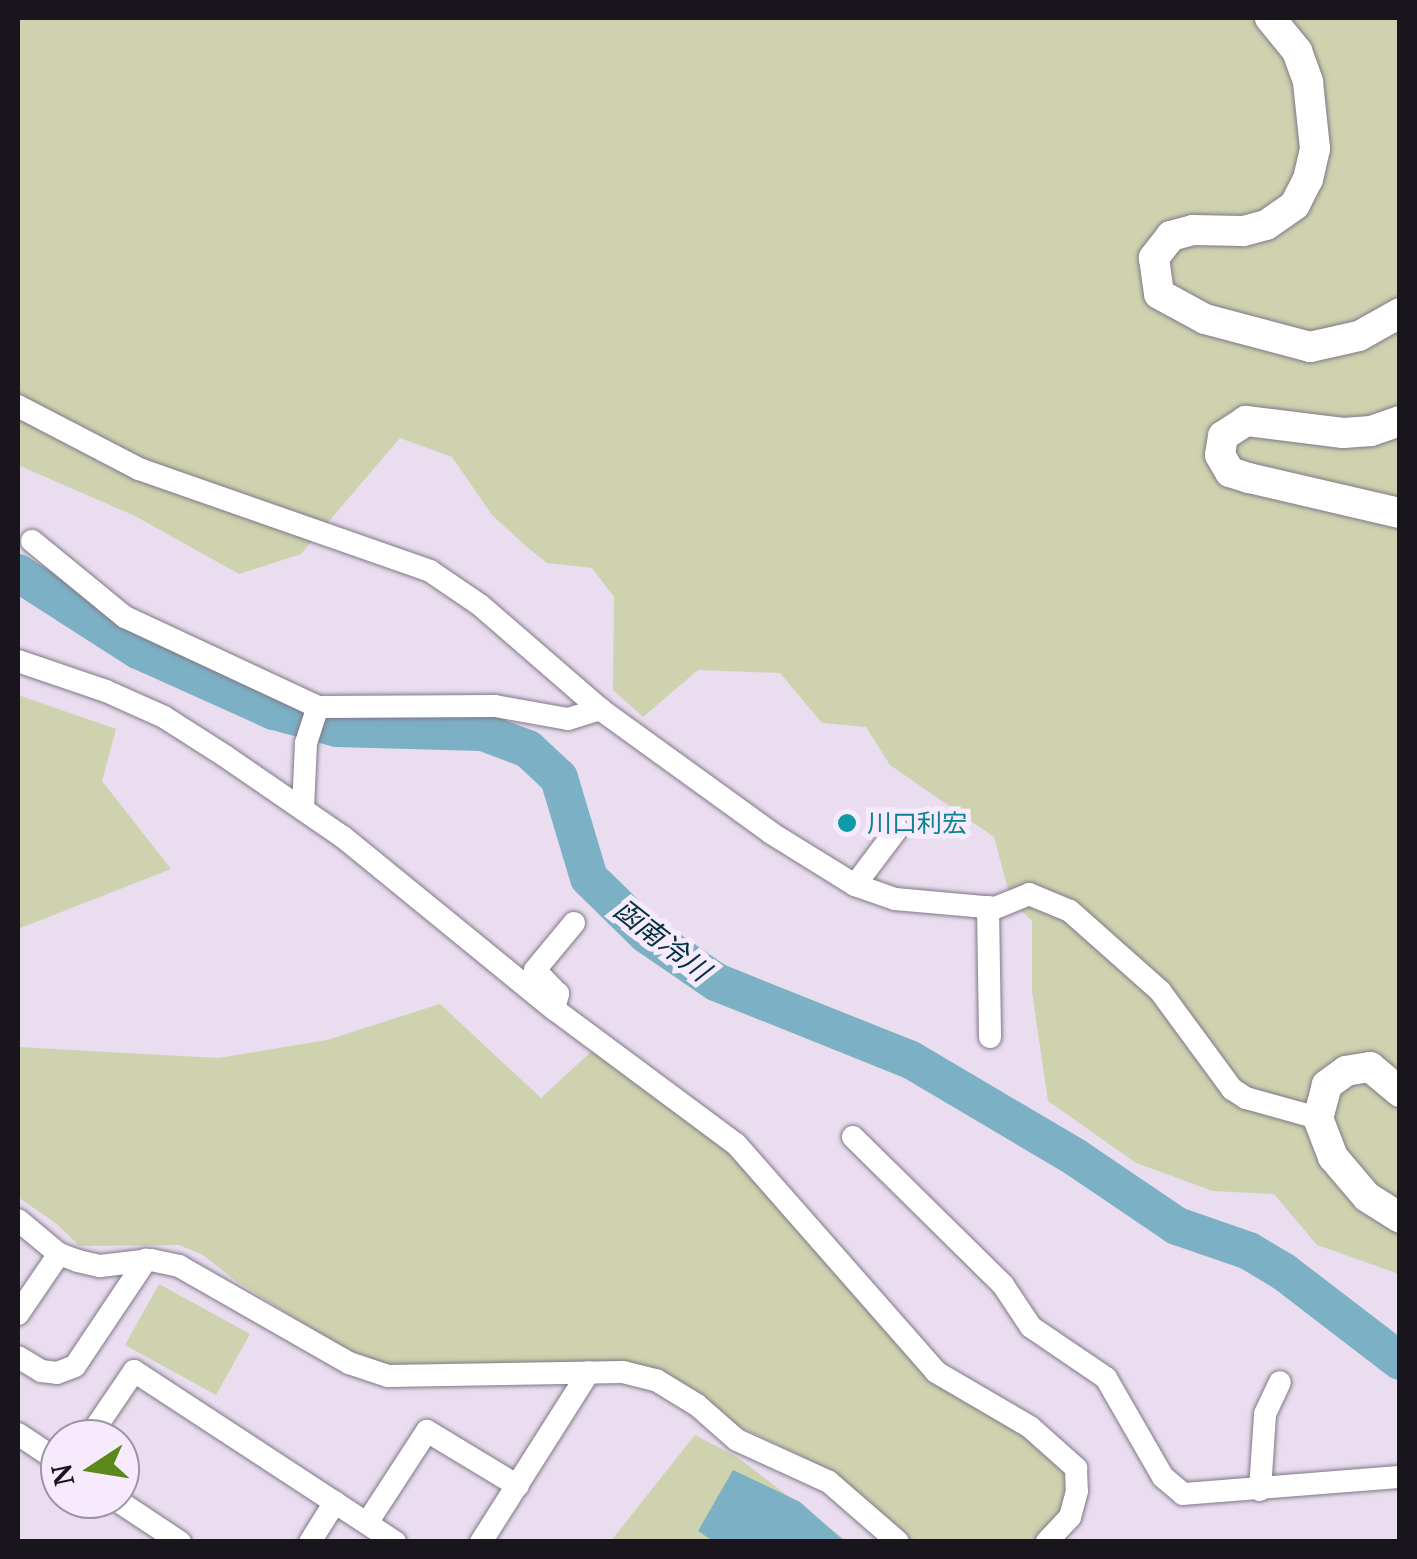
<!DOCTYPE html>
<meta charset="utf-8">
<style>
body{margin:0}
#map{position:relative;width:1417px;height:1559px;overflow:hidden;background:#e9ddef;font-family:"PT Serif","Noto Sans JP",serif}
div>[style]{position:absolute}
.green>*{inset:0;background:#ced2ae}
.water>*{inset:0;background:#7cb0c4}
.river>*{height:38px;margin:-19px;padding:0 19px;transform-origin:19px;border-radius:19px;background:#7cb0c4}
.roads{filter:drop-shadow(0 0 2px #817787) drop-shadow(0 0 2px #817787)}
.street>*{height:22px;margin:-11px;padding:0 11px;transform-origin:11px;border-radius:11px;background:#fff}
.secondary>*{height:30px;margin:-15px;padding:0 15px;transform-origin:15px;border-radius:15px;background:#fff}
.dots>*{width:28px;height:28px;translate:-50% -50%;box-sizing:border-box;border:5px solid #f6eafc;border-radius:50%}
span{translate:-50% -50%;white-space:nowrap;text-align:center;line-height:1.15;-webkit-text-stroke:10px #f6eafc;paint-order:stroke}
.culture-label{font-size:25px;color:#0d838f}
.left{translate:0 -50%;text-align:left}
.water-label{font-size:28px;color:#003140;font-style:italic}
.frame{position:absolute;inset:0;border:20px solid #19151c;pointer-events:none}
.north{position:absolute;left:40px;top:1419px;width:100px;height:100px;box-sizing:border-box;background:#f6eafc;border:2px solid #9e95a2;border-radius:50%;rotate:258deg;font-size:28px;font-weight:700;line-height:40px;text-align:center;color:#19151c}
.north::after{content:'';display:block;margin:auto;width:35px;height:45px;background:#5a8819;clip-path:polygon(50% 0,100% 100%,50% 72%,0 100%)}
</style>
<div id="map">
<div class="green">
<i style="clip-path:polygon(18px 18px,1399px 18px,1399px 1274px,1317px 1245px,1274px 1194px,1213px 1191px,1136px 1163px,1048px 1101px,1032px 992px,1032px 921px,1011px 900px,994px 837px,890px 765px,866px 727px,822px 723px,780px 673px,698px 670px,643px 717px,613px 690px,614px 597px,592px 568px,547px 563px,527px 547px,492px 515px,452px 457px,400px 438px,301px 554px,239px 574px,135px 516px,18px 465px)"></i>
<i style="clip-path:polygon(18px 695px,116px 729px,102px 781px,171px 869px,18px 929px)"></i>
<i style="clip-path:polygon(440px 1004px,541px 1098px,594px 1049px,722px 1143px,949px 1384px,1036px 1441px,1073px 1480px,1053px 1538px,1045px 1542px,895px 1541px,812px 1461px,629px 1374px,388px 1376px,236px 1281px,203px 1255px,179px 1245px,79px 1246px,57px 1224px,18px 1197px,18px 1039px,19px 1047px,218px 1058px,327px 1040px)"></i>
<i style="clip-path:polygon(159px 1284px,250px 1334px,216px 1395px,125px 1345px)"></i>
<i style="clip-path:polygon(695px 1435px,737px 1457px,847px 1541px,610px 1542px)"></i>
</div>
<div class="water">
<i style="clip-path:polygon(733px 1470px,800px 1502px,844px 1541px,713px 1541px,698px 1531px)"></i>
</div>
<div class="river">
<i style="left:18px;top:573px;width:143px;rotate:32.7deg"></i>
<i style="left:138px;top:650px;width:149px;rotate:24.2deg"></i>
<i style="left:274px;top:711px;width:65px;rotate:15.1deg"></i>
<i style="left:337px;top:728px;width:146px;rotate:1.6deg"></i>
<i style="left:483px;top:732px;width:48px;rotate:20.7deg"></i>
<i style="left:528px;top:749px;width:42px;rotate:43.1deg"></i>
<i style="left:559px;top:778px;width:104px;rotate:73.3deg"></i>
<i style="left:589px;top:878px;width:80px;rotate:44.5deg"></i>
<i style="left:646px;top:934px;width:85px;rotate:34.4deg"></i>
<i style="left:716px;top:982px;width:210px;rotate:21.8deg"></i>
<i style="left:911px;top:1060px;width:191px;rotate:30.6deg"></i>
<i style="left:1075px;top:1157px;width:123px;rotate:34.1deg"></i>
<i style="left:1177px;top:1226px;width:76px;rotate:19.1deg"></i>
<i style="left:1249px;top:1251px;width:41px;rotate:31deg"></i>
<i style="left:1284px;top:1272px;width:146px;rotate:37.5deg"></i>
</div>
<div class="roads">
<div class="street">
<i style="left:18px;top:406px;width:136px;rotate:27.5deg"></i>
<i style="left:139px;top:469px;width:308px;rotate:19.3deg"></i>
<i style="left:430px;top:571px;width:60px;rotate:34.2deg"></i>
<i style="left:480px;top:605px;width:159px;rotate:40.9deg"></i>
<i style="left:600px;top:709px;width:211px;rotate:35.9deg"></i>
<i style="left:771px;top:833px;width:99px;rotate:31.8deg"></i>
<i style="left:855px;top:885px;width:42px;rotate:19.3deg"></i>
<i style="left:895px;top:899px;width:100px;rotate:5.1deg"></i>
<i style="left:995px;top:908px;width:37px;rotate:-22deg"></i>
<i style="left:1029px;top:894px;width:44px;rotate:22.5deg"></i>
<i style="left:1070px;top:911px;width:120px;rotate:41.6deg"></i>
<i style="left:1160px;top:991px;width:122px;rotate:53.7deg"></i>
<i style="left:1232px;top:1089px;width:17px;rotate:33deg"></i>
<i style="left:1246px;top:1098px;width:75px;rotate:15.5deg"></i>
<i style="left:32px;top:541px;width:120px;rotate:39.3deg"></i>
<i style="left:125px;top:617px;width:213px;rotate:25deg"></i>
<i style="left:318px;top:707px;width:177px;rotate:-0.3deg"></i>
<i style="left:495px;top:706px;width:74px;rotate:10.1deg"></i>
<i style="left:568px;top:719px;width:34px;rotate:-17deg"></i>
<i style="left:18px;top:661px;width:93px;rotate:18.8deg"></i>
<i style="left:106px;top:691px;width:64px;rotate:24.1deg"></i>
<i style="left:164px;top:717px;width:72px;rotate:32.6deg"></i>
<i style="left:225px;top:756px;width:143px;rotate:34.5deg"></i>
<i style="left:343px;top:837px;width:272px;rotate:39.2deg"></i>
<i style="left:554px;top:1009px;width:227px;rotate:36.6deg"></i>
<i style="left:736px;top:1144px;width:303px;rotate:48.7deg"></i>
<i style="left:936px;top:1372px;width:109px;rotate:30.3deg"></i>
<i style="left:1030px;top:1427px;width:62px;rotate:41.7deg"></i>
<i style="left:1076px;top:1468px;width:23px;rotate:88deg"></i>
<i style="left:1077px;top:1491px;width:27px;rotate:105deg"></i>
<i style="left:1070px;top:1517px;width:34px;rotate:133deg"></i>
<i style="left:303px;top:809px;width:66px;rotate:-87.4deg"></i>
<i style="left:306px;top:743px;width:38px;rotate:-72deg"></i>
<i style="left:855px;top:885px;width:70px;rotate:-53.1deg"></i>
<i style="left:988px;top:907px;width:130px;rotate:89.1deg"></i>
<i style="left:554px;top:1009px;width:16px;rotate:-75deg"></i>
<i style="left:558px;top:994px;width:33px;rotate:-134deg"></i>
<i style="left:535px;top:970px;width:61px;rotate:-50.3deg"></i>
<i style="left:853px;top:1137px;width:211px;rotate:44.6deg"></i>
<i style="left:1003px;top:1285px;width:50px;rotate:56.3deg"></i>
<i style="left:1031px;top:1327px;width:91px;rotate:34.2deg"></i>
<i style="left:1106px;top:1378px;width:114px;rotate:60.1deg"></i>
<i style="left:1163px;top:1477px;width:26px;rotate:40deg"></i>
<i style="left:1183px;top:1494px;width:218px;rotate:-4.5deg"></i>
<i style="left:18px;top:1220px;width:53px;rotate:39.7deg"></i>
<i style="left:59px;top:1254px;width:20px;rotate:20deg"></i>
<i style="left:78px;top:1261px;width:23px;rotate:13deg"></i>
<i style="left:100px;top:1266px;width:51px;rotate:-6.7deg"></i>
<i style="left:151px;top:1260px;width:29px;rotate:12deg"></i>
<i style="left:179px;top:1266px;width:196px;rotate:29.7deg"></i>
<i style="left:349px;top:1363px;width:41px;rotate:18.4deg"></i>
<i style="left:388px;top:1376px;width:235px;rotate:-1deg"></i>
<i style="left:623px;top:1372px;width:34px;rotate:14deg"></i>
<i style="left:656px;top:1380px;width:48px;rotate:31.4deg"></i>
<i style="left:697px;top:1405px;width:53px;rotate:41.2deg"></i>
<i style="left:737px;top:1440px;width:101px;rotate:24.5deg"></i>
<i style="left:829px;top:1482px;width:91px;rotate:41deg"></i>
<i style="left:18px;top:1314px;width:73px;rotate:-55.7deg"></i>
<i style="left:18px;top:1357px;width:27px;rotate:31deg"></i>
<i style="left:41px;top:1371px;width:16px;rotate:7deg"></i>
<i style="left:57px;top:1373px;width:19px;rotate:-21deg"></i>
<i style="left:75px;top:1366px;width:128px;rotate:-56.2deg"></i>
<i style="left:18px;top:1434px;width:50px;rotate:33.7deg"></i>
<i style="left:88px;top:1439px;width:82px;rotate:-55.9deg"></i>
<i style="left:134px;top:1371px;width:312px;rotate:33.2deg"></i>
<i style="left:1260px;top:1490px;width:76px;rotate:-86.2deg"></i>
<i style="left:1265px;top:1414px;width:35px;rotate:-65deg"></i>
<i style="left:115px;top:1499px;width:78px;rotate:33.5deg"></i>
<i style="left:367px;top:1523px;width:110px;rotate:-56.9deg"></i>
<i style="left:427px;top:1431px;width:106px;rotate:31.1deg"></i>
<i style="left:310px;top:1542px;width:47px;rotate:-58deg"></i>
<i style="left:481px;top:1542px;width:201px;rotate:-57.6deg"></i>
</div>
<div class="secondary">
<i style="left:1270px;top:18px;width:43px;rotate:50.7deg"></i>
<i style="left:1297px;top:51px;width:33px;rotate:70deg"></i>
<i style="left:1308px;top:82px;width:67px;rotate:84deg"></i>
<i style="left:1315px;top:149px;width:31px;rotate:103deg"></i>
<i style="left:1308px;top:179px;width:29px;rotate:117deg"></i>
<i style="left:1295px;top:205px;width:35px;rotate:145deg"></i>
<i style="left:1266px;top:225px;width:24px;rotate:165deg"></i>
<i style="left:1243px;top:231px;width:50px;rotate:-178.9deg"></i>
<i style="left:1193px;top:230px;width:23px;rotate:165deg"></i>
<i style="left:1171px;top:236px;width:28px;rotate:128deg"></i>
<i style="left:1154px;top:258px;width:36px;rotate:82deg"></i>
<i style="left:1159px;top:294px;width:52px;rotate:28.5deg"></i>
<i style="left:1205px;top:319px;width:109px;rotate:14.9deg"></i>
<i style="left:1310px;top:347px;width:50px;rotate:-12.7deg"></i>
<i style="left:1359px;top:336px;width:47px;rotate:-29.3deg"></i>
<i style="left:1400px;top:421px;width:31px;rotate:161deg"></i>
<i style="left:1371px;top:431px;width:28px;rotate:176deg"></i>
<i style="left:1343px;top:433px;width:98px;rotate:-172.9deg"></i>
<i style="left:1246px;top:421px;width:27px;rotate:147deg"></i>
<i style="left:1223px;top:436px;width:19px;rotate:99deg"></i>
<i style="left:1220px;top:455px;width:20px;rotate:60deg"></i>
<i style="left:1230px;top:472px;width:20px;rotate:18deg"></i>
<i style="left:1249px;top:478px;width:155px;rotate:13.1deg"></i>
<i style="left:1400px;top:1092px;width:39px;rotate:-140deg"></i>
<i style="left:1370px;top:1067px;width:24px;rotate:171deg"></i>
<i style="left:1346px;top:1071px;width:24px;rotate:144deg"></i>
<i style="left:1327px;top:1085px;width:34px;rotate:105deg"></i>
<i style="left:1318px;top:1118px;width:42px;rotate:69deg"></i>
<i style="left:1333px;top:1157px;width:52px;rotate:49.6deg"></i>
<i style="left:1367px;top:1197px;width:39px;rotate:32deg"></i>
</div>
</div>
<div class="dots">
<i style="left:847px;top:823px;background:#0f9aa8"></i>
</div>
<div class="culture-label">
<span class="left" style="left:867px;top:823px">川口利宏</span>
</div>
<div class="water-label">
<span style="left:662px;top:940px;rotate:38deg">函南冷川</span>
</div>
<div class="frame"></div>
<div class="north">N</div>
</div>
